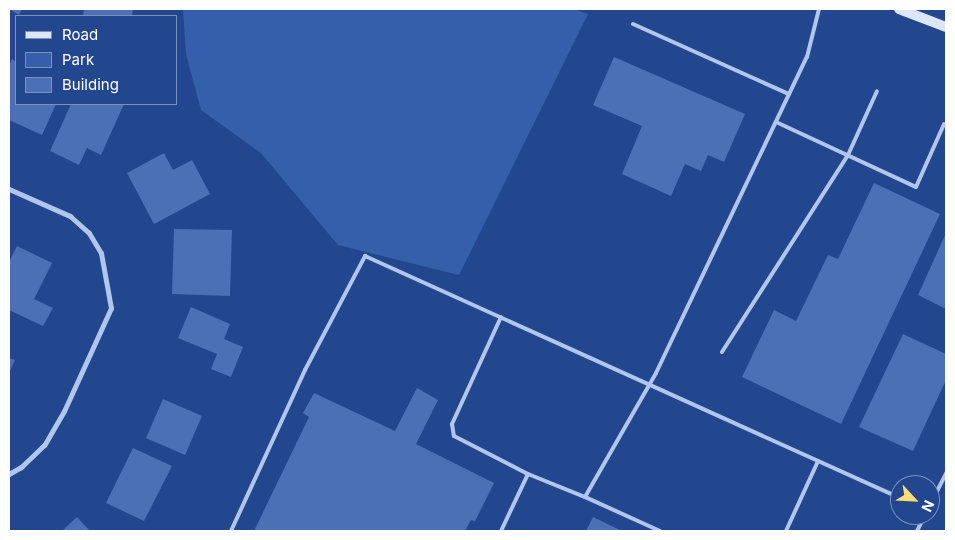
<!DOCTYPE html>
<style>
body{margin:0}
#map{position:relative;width:955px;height:540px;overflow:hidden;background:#22478e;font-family:Inter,sans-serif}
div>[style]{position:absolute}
.green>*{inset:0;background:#365fab}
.building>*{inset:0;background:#4b70b5}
.service>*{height:4px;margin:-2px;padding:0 2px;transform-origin:2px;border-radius:2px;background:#b1c6ec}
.minor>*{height:5px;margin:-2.5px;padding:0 2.5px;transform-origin:2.5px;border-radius:2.5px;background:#b1c6ec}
.secondary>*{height:10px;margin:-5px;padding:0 5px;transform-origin:5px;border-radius:5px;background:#dde6f9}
span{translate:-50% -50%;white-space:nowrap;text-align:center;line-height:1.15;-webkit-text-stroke:4px #22478e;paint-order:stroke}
.frame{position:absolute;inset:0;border:10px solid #fff;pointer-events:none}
.legend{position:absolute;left:15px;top:15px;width:162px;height:90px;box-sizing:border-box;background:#22478e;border:1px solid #7a91bb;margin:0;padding:6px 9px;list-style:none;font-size:15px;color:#fff}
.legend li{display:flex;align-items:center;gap:10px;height:25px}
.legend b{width:25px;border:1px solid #7a91bb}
.north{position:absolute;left:890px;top:475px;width:50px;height:50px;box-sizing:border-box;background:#22478e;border:1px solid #7a91bb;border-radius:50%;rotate:115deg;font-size:14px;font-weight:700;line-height:20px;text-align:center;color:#fff}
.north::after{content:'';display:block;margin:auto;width:18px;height:22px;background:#f7de74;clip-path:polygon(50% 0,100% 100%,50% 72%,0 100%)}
</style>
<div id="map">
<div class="green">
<i style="clip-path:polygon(183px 9px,574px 9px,588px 14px,459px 275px,338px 245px,261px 153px,201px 110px,186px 54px)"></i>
</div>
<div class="building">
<i style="clip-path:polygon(9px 9px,22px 9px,19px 15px)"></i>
<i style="clip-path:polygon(84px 9px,133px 9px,132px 16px,83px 16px)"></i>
<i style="clip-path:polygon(614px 57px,745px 114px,724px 162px,708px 155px,701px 171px,685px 164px,671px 196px,622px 174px,642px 126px,593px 105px)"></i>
<i style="clip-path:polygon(12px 59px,16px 62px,16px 104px,56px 104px,42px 135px,9px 120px,9px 66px)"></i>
<i style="clip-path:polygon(71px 104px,124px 104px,101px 155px,87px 148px,79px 165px,50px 151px)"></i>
<i style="clip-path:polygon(164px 153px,173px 170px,192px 160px,210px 194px,154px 224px,127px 173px)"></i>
<i style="clip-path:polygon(874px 183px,940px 214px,841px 424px,742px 377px,774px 310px,796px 321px,828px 255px,838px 259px)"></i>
<i style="clip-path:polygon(174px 229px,232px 230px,230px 296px,172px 294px)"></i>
<i style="clip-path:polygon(946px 233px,946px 309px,918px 295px)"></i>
<i style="clip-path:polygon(17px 246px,52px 263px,34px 299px,53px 308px,43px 326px,9px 310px,9px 262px)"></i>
<i style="clip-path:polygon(191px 307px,230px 324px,224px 339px,243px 347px,231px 377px,211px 369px,217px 354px,178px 338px)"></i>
<i style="clip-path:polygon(903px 334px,946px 354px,946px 380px,913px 451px,859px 427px)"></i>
<i style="clip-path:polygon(9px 358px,15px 360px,9px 373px)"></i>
<i style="clip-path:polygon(417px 388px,438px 400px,416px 444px,494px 483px,475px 521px,471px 520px,465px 531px,254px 531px,309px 417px,303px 413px,314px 393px,395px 431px)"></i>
<i style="clip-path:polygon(163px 399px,202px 416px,185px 455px,146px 438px)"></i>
<i style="clip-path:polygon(133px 448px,172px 466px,144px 521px,106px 503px)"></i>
<i style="clip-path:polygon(77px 517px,90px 531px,62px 531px)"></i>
<i style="clip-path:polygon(593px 517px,622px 531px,586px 531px)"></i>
</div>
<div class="service">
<i style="left:633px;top:24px;width:171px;rotate:24.2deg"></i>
<i style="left:776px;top:122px;width:154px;rotate:24.9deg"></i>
<i style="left:916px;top:187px;width:69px;rotate:-66deg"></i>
<i style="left:501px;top:317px;width:118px;rotate:114.6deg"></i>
<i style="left:452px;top:424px;width:12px;rotate:81deg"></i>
<i style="left:454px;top:436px;width:83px;rotate:27.2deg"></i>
<i style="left:722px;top:352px;width:234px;rotate:-57.4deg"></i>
<i style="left:848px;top:155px;width:70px;rotate:-65.6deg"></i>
<i style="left:930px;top:505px;width:36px;rotate:-63deg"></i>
<i style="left:231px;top:531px;width:177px;rotate:-65.3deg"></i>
<i style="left:305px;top:370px;width:129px;rotate:-62.2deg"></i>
<i style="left:365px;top:256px;width:587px;rotate:24.34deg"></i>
<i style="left:501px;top:531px;width:63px;rotate:-64.7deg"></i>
<i style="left:528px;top:474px;width:61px;rotate:22deg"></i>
<i style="left:660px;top:531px;width:82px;rotate:-155.6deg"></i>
<i style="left:585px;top:497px;width:143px;rotate:-60.2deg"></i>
<i style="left:656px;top:373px;width:350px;rotate:-64.5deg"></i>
<i style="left:807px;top:57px;width:49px;rotate:-76deg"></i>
<i style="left:786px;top:531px;width:77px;rotate:-65.4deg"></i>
<i style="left:917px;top:531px;width:18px;rotate:-63deg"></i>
</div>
<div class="minor">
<i style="left:9px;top:189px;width:67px;rotate:23.9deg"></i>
<i style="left:70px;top:216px;width:25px;rotate:42deg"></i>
<i style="left:89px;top:233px;width:23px;rotate:59deg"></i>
<i style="left:101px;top:253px;width:56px;rotate:79.7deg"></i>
<i style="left:111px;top:308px;width:113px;rotate:114.5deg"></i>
<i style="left:64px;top:411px;width:39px;rotate:120deg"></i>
<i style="left:44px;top:445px;width:32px;rotate:136deg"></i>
<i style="left:21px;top:467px;width:14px;rotate:150deg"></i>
</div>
<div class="secondary">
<i style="left:899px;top:9px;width:50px;rotate:21deg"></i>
</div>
<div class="frame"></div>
<ul class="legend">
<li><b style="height:6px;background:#dde6f9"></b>Road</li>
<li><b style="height:14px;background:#365fab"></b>Park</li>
<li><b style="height:14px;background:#4b70b5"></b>Building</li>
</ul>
<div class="north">N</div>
</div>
